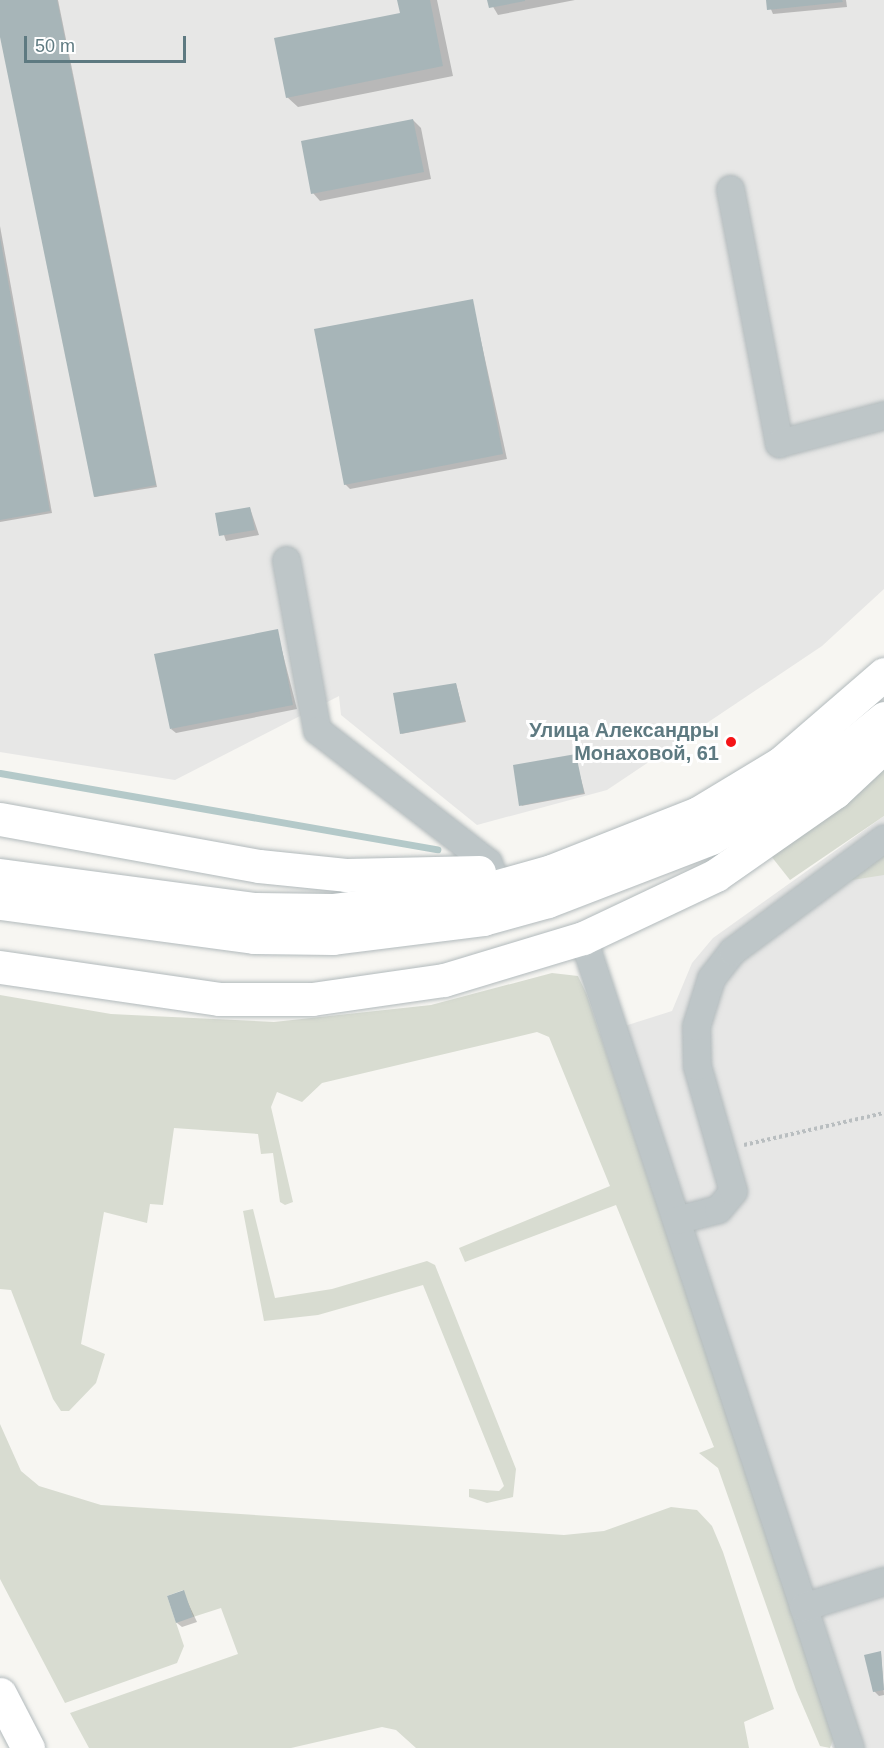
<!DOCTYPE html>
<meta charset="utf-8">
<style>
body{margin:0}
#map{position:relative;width:884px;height:1748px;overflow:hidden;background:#f7f6f2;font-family:Arial,sans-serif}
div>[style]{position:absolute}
.built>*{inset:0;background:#e7e7e6}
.green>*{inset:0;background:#d8dcd1}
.shadow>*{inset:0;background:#0003}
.stream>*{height:7px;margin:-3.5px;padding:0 3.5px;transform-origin:3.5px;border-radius:3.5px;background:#b4c9c9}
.building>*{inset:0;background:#a7b5b8}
.path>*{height:4px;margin-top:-2px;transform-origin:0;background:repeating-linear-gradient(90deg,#b9bec0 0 3px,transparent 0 6px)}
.roads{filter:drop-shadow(0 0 2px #b2babc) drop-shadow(0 0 2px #b2babc)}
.minor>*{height:27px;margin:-13.5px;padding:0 13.5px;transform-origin:13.5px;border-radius:13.5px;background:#bec6c8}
.major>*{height:33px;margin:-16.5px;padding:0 16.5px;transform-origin:16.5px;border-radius:16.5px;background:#fff}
.dots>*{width:16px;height:16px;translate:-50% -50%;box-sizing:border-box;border:3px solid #fff;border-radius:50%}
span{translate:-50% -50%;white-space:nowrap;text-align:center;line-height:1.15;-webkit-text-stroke:6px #fff;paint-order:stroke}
.poi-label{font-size:20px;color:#5e7a81;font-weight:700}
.right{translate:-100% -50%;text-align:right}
.scale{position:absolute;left:24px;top:36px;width:162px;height:27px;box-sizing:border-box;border:3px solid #5e7a81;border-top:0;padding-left:8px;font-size:18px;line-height:21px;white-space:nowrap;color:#5e7a81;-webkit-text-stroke:4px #fff;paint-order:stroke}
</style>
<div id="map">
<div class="built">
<i style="clip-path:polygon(0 0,884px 0,884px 589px,822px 646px,607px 790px,477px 825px,341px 715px,339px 696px,175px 780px,0 752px)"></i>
<i style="clip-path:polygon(884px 816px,884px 1748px,833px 1748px,824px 1736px,593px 1036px,672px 1011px,692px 963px,713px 938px)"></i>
</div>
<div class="green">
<i style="clip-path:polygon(884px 763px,884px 816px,790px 880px,771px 856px)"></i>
<i style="clip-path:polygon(884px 850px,884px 875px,846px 881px)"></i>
<i style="clip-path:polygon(552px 973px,578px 976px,587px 995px,834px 1737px,830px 1748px,820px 1746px,796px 1690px,718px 1468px,699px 1453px,714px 1447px,616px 1205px,465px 1262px,459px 1248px,610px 1186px,549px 1037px,537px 1032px,322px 1083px,302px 1102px,277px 1092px,271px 1107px,293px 1202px,285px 1205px,280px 1202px,273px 1153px,261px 1154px,258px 1134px,174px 1128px,163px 1205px,150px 1204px,147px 1223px,104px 1212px,81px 1344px,105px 1354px,96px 1383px,69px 1411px,61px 1411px,53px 1399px,11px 1290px,0 1289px,0 995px,111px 1014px,274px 1022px,431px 1005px)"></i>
<i style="clip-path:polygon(253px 1209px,275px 1298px,332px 1289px,427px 1261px,435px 1265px,516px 1469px,513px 1497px,487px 1503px,469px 1497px,469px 1489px,499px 1491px,504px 1486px,423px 1285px,318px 1315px,264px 1321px,243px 1211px)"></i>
<i style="clip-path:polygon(0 1424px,21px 1471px,39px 1486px,101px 1505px,564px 1535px,604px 1531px,671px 1507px,697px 1510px,712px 1526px,723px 1552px,774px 1709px,744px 1722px,749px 1748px,416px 1748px,396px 1730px,382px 1727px,291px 1748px,89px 1748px,70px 1713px,238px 1654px,221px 1608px,193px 1617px,183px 1590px,167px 1596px,184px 1646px,177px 1663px,65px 1703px,0 1579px)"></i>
</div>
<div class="shadow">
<i style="clip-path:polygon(0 0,58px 0,157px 487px,95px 497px,0 29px)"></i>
<i style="clip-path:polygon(398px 0,437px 0,453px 76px,298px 107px,287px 97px,401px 15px)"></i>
<i style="clip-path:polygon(489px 0,575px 0,498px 15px)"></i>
<i style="clip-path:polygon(767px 0,846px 0,847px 7px,773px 14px)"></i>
<i style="clip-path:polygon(413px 120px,421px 128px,431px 179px,320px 201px,313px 193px)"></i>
<i style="clip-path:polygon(0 226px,52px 513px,0 522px)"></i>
<i style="clip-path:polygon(472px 300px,507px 459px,350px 489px,345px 484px)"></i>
<i style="clip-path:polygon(250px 508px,259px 535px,226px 541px,217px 514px)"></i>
<i style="clip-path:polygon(277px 631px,297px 709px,176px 733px,171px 729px)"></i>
<i style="clip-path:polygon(456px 684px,466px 722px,401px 734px)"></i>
<i style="clip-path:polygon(575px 756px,585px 794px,521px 806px)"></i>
<i style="clip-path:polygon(183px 1592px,197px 1622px,182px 1627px,177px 1623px)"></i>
<i style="clip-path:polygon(881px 1653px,884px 1695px,879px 1696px,874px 1691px)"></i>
</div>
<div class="stream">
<i style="left:0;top:773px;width:444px;rotate:9.9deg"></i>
</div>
<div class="building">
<i style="clip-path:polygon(0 0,57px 0,156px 485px,94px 497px,0 37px)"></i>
<i style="clip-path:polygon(397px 0,430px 0,443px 66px,286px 98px,274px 38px,400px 13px)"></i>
<i style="clip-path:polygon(487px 0,525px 0,525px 1px,489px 8px)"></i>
<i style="clip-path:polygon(766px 0,842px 0,843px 2px,767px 10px)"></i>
<i style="clip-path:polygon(413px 119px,424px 172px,311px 194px,301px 141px)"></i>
<i style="clip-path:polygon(0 237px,50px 511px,0 520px)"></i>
<i style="clip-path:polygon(473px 299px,503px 454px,344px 485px,314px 329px)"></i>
<i style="clip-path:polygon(250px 507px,255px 530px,219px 536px,215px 513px)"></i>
<i style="clip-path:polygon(278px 629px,293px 705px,170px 729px,154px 654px)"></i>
<i style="clip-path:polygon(456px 683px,465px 721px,400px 734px,393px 693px)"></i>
<i style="clip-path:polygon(576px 754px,584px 793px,519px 806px,513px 765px)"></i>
<i style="clip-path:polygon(184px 1590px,193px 1617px,176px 1623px,167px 1596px)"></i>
<i style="clip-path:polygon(881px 1651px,884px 1690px,873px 1692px,864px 1655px)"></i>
</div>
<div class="path">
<i style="left:744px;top:1145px;width:144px;rotate:-12.9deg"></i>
</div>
<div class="roads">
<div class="minor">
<i style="left:730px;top:189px;width:259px;rotate:79.1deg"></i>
<i style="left:779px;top:443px;width:109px;rotate:-14.9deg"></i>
<i style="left:286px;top:560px;width:173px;rotate:79.7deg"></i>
<i style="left:317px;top:730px;width:216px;rotate:37.7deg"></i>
<i style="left:488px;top:862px;width:27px;rotate:70deg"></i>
<i style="left:583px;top:938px;width:853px;rotate:71.76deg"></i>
<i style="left:676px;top:1220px;width:43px;rotate:-14.7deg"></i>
<i style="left:718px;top:1209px;width:23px;rotate:-50deg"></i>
<i style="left:733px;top:1191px;width:130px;rotate:-106.1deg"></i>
<i style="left:697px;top:1066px;width:40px;rotate:-91.4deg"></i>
<i style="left:696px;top:1026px;width:50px;rotate:-72.6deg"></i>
<i style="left:711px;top:978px;width:34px;rotate:-52deg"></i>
<i style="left:732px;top:951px;width:189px;rotate:-36.6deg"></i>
<i style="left:803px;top:1607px;width:85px;rotate:-17.8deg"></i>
</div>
<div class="major">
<i style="left:0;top:819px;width:263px;rotate:10.3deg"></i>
<i style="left:259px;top:866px;width:87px;rotate:5.9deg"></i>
<i style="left:346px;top:875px;width:133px;rotate:-1.3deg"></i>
<i style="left:0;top:875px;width:257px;rotate:7.6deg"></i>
<i style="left:255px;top:909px;width:77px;rotate:0.7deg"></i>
<i style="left:332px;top:910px;width:146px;rotate:-7.1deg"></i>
<i style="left:477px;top:892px;width:77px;rotate:-15.8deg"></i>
<i style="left:551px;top:871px;width:158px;rotate:-21.5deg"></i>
<i style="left:698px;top:813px;width:97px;rotate:-31.1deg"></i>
<i style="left:781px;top:763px;width:136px;rotate:-40.8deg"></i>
<i style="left:0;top:903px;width:256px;rotate:7.6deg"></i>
<i style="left:254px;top:937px;width:79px;rotate:0.7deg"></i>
<i style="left:333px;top:938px;width:151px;rotate:-7.2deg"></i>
<i style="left:483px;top:919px;width:67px;rotate:-15.5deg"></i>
<i style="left:548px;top:901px;width:175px;rotate:-21.1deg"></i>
<i style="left:711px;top:838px;width:100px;rotate:-29.9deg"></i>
<i style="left:798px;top:788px;width:111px;rotate:-39.1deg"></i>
<i style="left:0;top:967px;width:221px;rotate:8.3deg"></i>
<i style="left:219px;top:999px;width:93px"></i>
<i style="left:312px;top:999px;width:133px;rotate:-8.2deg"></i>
<i style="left:444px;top:980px;width:145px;rotate:-16.8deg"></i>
<i style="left:583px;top:938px;width:147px;rotate:-25.3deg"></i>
<i style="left:716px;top:875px;width:145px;rotate:-34.9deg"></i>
<i style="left:835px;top:792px;width:67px;rotate:-43.2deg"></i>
<i style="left:0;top:1694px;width:61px;rotate:62.6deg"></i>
</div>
</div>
<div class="dots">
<i style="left:731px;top:742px;background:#f51417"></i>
</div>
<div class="poi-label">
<span class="right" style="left:719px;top:742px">Улица Александры<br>Монаховой, 61</span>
</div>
<div class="scale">50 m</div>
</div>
